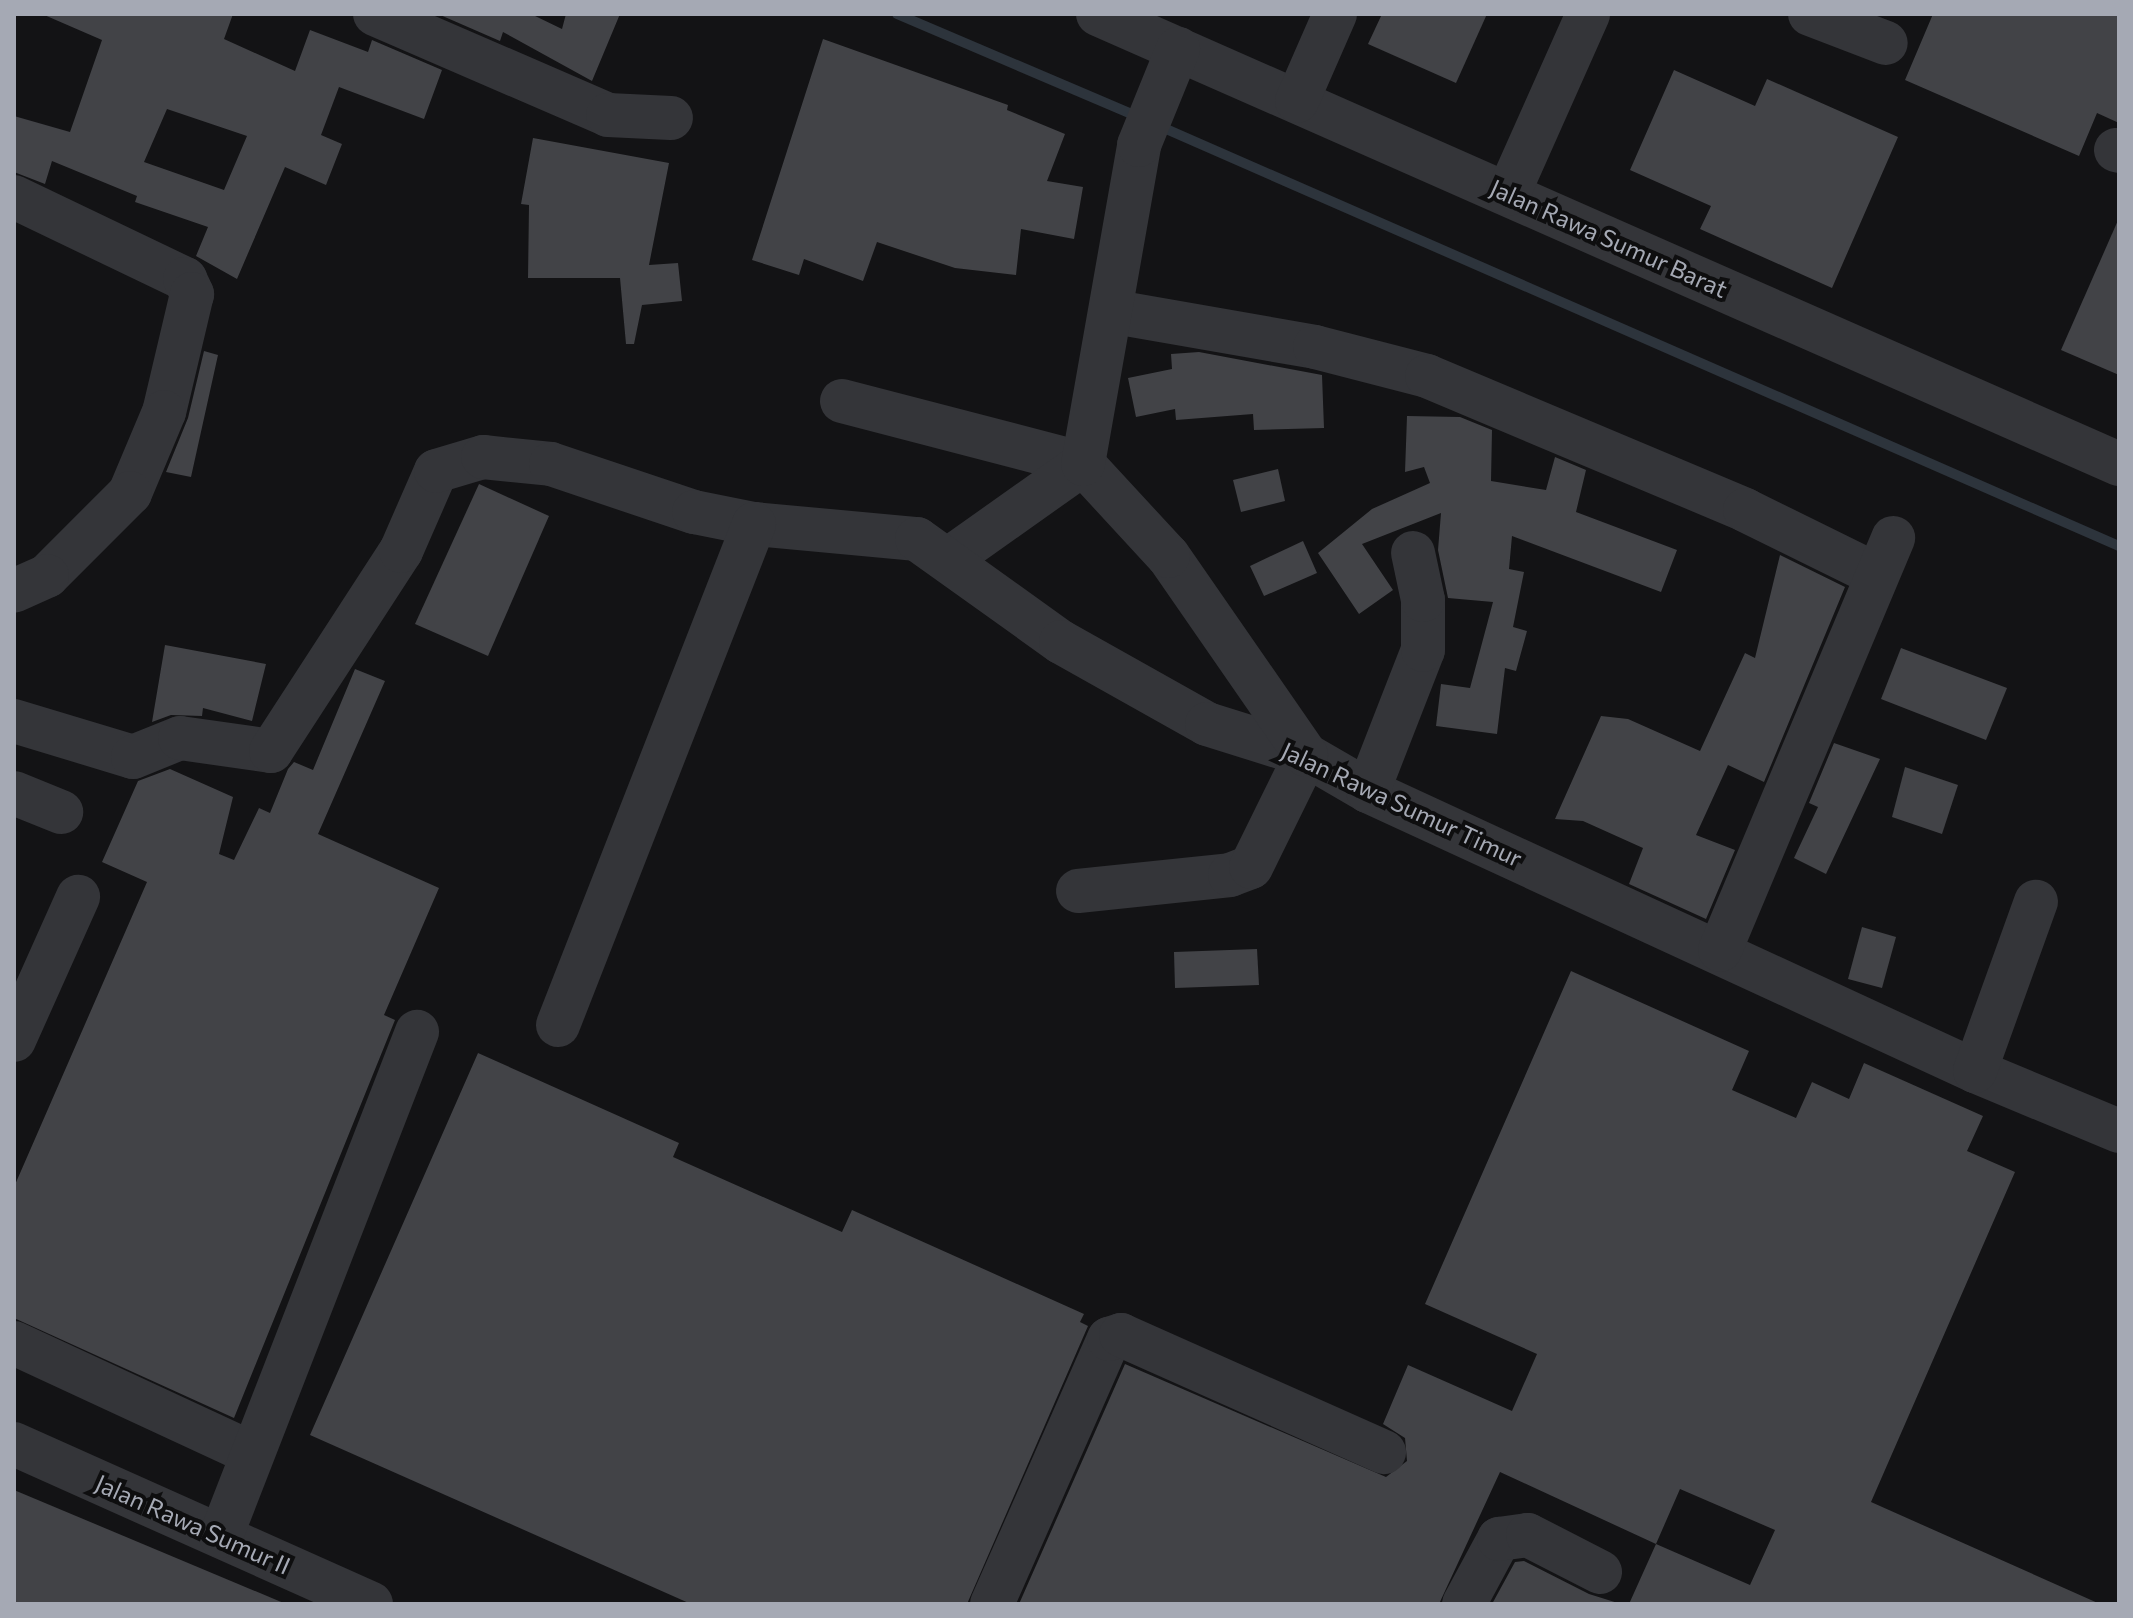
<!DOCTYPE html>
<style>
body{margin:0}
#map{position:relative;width:2133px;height:1618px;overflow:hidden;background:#131315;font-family:Commissioner,sans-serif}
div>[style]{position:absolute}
.stream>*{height:10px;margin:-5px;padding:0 5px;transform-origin:5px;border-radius:5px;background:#2d343c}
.building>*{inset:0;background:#424347}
.minor>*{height:44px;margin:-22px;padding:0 22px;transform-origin:22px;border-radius:22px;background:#343539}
span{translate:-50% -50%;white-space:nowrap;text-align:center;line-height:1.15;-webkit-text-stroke:8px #0e0e0f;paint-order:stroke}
.street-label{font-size:24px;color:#a5a9b4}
.frame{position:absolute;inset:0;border:16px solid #a5a9b4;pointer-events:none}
</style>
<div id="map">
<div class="stream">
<i style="left:897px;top:14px;width:263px;rotate:23.1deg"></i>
<i style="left:1157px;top:125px;width:1050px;rotate:23.64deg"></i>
</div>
<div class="building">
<i style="clip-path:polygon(evenodd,42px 14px,233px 14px,224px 39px,295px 71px,310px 30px,368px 52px,372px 40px,442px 70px,424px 119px,339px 87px,321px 135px,342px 144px,326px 185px,285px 167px,237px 279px,196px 256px,208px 227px,135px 202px,137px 196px,52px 161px,45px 184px,14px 172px,14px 116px,70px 132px,102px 40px,42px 14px,167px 109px,247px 136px,224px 190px,144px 162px,167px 109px)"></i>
<i style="clip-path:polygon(438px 14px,531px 14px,562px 29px,566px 14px,620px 14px,592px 81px,503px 32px,500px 41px)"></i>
<i style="clip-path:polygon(1382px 14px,1487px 14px,1456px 83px,1368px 44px)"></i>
<i style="clip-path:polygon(1933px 14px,2119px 14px,2119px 123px,2097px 113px,2079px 156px,1905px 80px)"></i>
<i style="clip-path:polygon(823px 39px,1008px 105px,1007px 110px,1065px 134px,1047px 181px,1083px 187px,1074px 239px,1021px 229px,1016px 275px,955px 268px,877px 242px,863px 281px,804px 259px,799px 275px,752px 260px)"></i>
<i style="clip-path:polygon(1674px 70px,1755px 106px,1767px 79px,1898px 137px,1832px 288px,1700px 229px,1711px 206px,1630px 170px)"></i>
<i style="clip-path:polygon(533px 138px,669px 163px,649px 265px,678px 263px,682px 301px,642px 305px,634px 344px,626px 344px,620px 278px,528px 278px,529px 205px,521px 204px)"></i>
<i style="clip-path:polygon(2119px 218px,2119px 375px,2061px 350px)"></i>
<i style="clip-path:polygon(204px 351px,218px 355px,191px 477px,166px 472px,188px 418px)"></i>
<i style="clip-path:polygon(1199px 352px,1322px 375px,1324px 428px,1254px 430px,1253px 414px,1176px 420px,1175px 409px,1136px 417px,1128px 378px,1172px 369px,1171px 354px)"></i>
<i style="clip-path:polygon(1407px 416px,1460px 417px,1492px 430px,1491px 481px,1546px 490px,1555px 457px,1586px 470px,1576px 512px,1677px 550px,1661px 592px,1512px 536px,1509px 569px,1524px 572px,1513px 627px,1527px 631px,1516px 671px,1505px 668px,1497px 734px,1436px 726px,1441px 684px,1470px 688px,1493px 602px,1448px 598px,1438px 550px,1441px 513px,1362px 544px,1393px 590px,1359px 614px,1318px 553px,1372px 509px,1430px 483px,1424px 467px,1405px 472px)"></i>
<i style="clip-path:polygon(1278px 469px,1285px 501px,1241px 512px,1233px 480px)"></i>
<i style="clip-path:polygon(479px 484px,549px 516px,488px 656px,415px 624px)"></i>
<i style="clip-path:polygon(1303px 541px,1317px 573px,1264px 596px,1250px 566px)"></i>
<i style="clip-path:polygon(1780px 555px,1845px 587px,1764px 782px,1728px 765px,1696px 835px,1735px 850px,1706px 919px,1629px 884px,1643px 848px,1583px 821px,1555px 819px,1601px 716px,1628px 719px,1700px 751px,1745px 653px,1755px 658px)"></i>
<i style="clip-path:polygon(165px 645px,266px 664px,252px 721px,203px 708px,202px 716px,171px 715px,152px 722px)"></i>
<i style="clip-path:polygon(1901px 648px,2007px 688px,1986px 740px,1881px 699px)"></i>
<i style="clip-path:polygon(355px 669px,385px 681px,318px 834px,439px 888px,384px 1015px,395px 1020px,234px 1418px,14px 1318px,14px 1187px,147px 882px,102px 862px,138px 781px,170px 769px,233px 797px,219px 854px,234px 860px,259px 808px,270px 813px,288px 769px,294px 762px,313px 770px)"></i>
<i style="clip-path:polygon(1834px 743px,1880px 759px,1826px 874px,1794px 858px,1818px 807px,1809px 803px)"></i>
<i style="clip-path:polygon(1905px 767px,1958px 785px,1942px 834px,1892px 817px)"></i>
<i style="clip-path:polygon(1862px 927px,1896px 937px,1882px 988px,1848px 979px)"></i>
<i style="clip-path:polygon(1257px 949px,1259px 985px,1175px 988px,1174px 952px)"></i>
<i style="clip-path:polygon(evenodd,1571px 971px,1749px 1051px,1732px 1090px,1796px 1118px,1812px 1082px,1849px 1099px,1864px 1063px,1983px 1116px,1967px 1151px,2015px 1172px,1871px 1502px,2100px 1604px,1629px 1604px,1656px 1544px,1500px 1472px,1439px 1604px,1019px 1604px,1125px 1364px,1386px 1477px,1407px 1461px,1405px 1438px,1383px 1424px,1408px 1365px,1512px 1411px,1537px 1354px,1425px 1304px,1571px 971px,1680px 1489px,1775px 1530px,1750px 1585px,1656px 1544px,1680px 1489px)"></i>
<i style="clip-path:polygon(478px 1053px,679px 1143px,673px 1157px,842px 1232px,852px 1210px,1084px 1314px,1080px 1322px,1088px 1326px,967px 1604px,691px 1604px,310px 1435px)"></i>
<i style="clip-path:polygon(14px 1490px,286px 1604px,14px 1604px)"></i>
<i style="clip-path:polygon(1524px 1561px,1589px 1594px,1621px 1604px,1492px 1604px,1515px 1562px)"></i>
</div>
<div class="minor">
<i style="left:375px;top:14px;width:254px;rotate:23.4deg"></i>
<i style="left:608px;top:115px;width:63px;rotate:2.7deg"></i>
<i style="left:1098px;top:14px;width:1116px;rotate:23.79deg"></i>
<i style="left:1810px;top:14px;width:81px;rotate:20.9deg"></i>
<i style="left:1297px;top:101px;width:95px;rotate:-66.4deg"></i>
<i style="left:2116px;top:150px;width:3px;rotate:18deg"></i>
<i style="left:1508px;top:194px;width:197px;rotate:-66deg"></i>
<i style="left:14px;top:197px;width:190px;rotate:25.6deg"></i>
<i style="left:185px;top:279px;width:17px;rotate:65deg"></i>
<i style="left:192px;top:294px;width:121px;rotate:103.3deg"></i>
<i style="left:164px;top:412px;width:88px;rotate:112.8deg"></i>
<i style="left:130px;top:493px;width:117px;rotate:135deg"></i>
<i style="left:47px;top:576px;width:36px;rotate:156deg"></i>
<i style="left:1115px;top:312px;width:203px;rotate:9.9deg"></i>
<i style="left:1315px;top:347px;width:116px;rotate:14.5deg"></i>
<i style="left:1427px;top:376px;width:345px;rotate:22.8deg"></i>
<i style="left:1745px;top:510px;width:147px;rotate:26.2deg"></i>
<i style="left:842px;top:401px;width:249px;rotate:14.6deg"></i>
<i style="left:1083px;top:464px;width:163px;rotate:144.7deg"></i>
<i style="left:14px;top:721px;width:124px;rotate:16.8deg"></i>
<i style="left:133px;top:757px;width:51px;rotate:-22deg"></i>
<i style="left:180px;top:738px;width:92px;rotate:8.1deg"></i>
<i style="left:271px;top:751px;width:239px;rotate:-57deg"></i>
<i style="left:401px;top:551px;width:87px;rotate:-66.4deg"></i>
<i style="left:436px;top:471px;width:49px;rotate:-16.6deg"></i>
<i style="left:483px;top:457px;width:68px;rotate:5.9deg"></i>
<i style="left:551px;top:464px;width:151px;rotate:18.6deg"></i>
<i style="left:694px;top:512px;width:61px;rotate:11.3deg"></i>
<i style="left:754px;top:524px;width:164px;rotate:5.3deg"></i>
<i style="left:917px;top:539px;width:177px;rotate:35.6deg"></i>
<i style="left:1061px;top:642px;width:167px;rotate:29.3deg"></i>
<i style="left:1207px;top:724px;width:104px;rotate:17.4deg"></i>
<i style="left:1306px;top:755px;width:72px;rotate:30.1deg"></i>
<i style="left:1368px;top:791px;width:668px;rotate:24.76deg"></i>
<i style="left:1975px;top:1071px;width:156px;rotate:22.6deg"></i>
<i style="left:1368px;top:791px;width:151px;rotate:-68.7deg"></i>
<i style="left:1423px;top:650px;width:50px;rotate:-90deg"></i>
<i style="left:1423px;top:600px;width:48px;rotate:-102deg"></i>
<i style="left:14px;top:793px;width:51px;rotate:22deg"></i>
<i style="left:1078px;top:891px;width:153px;rotate:-6deg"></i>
<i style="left:1230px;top:875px;width:22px;rotate:-21deg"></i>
<i style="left:1251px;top:867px;width:125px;rotate:-63.8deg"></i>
<i style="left:1306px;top:755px;width:242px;rotate:-124.7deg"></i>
<i style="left:1168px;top:556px;width:125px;rotate:-132.7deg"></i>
<i style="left:1083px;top:464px;width:324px;rotate:-80deg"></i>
<i style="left:1139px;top:145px;width:104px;rotate:-67.9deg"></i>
<i style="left:1720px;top:950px;width:447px;rotate:-67.2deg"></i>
<i style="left:558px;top:1025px;width:538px;rotate:-68.63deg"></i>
<i style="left:14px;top:1040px;width:157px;rotate:-65.9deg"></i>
<i style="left:1975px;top:1071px;width:180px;rotate:-70.2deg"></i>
<i style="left:14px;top:1343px;width:261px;rotate:24.9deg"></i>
<i style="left:14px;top:1444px;width:391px;rotate:24.1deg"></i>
<i style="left:221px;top:1536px;width:541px;rotate:-68.75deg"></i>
<i style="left:992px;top:1604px;width:290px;rotate:-66.2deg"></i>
<i style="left:1109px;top:1339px;width:13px;rotate:-18deg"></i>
<i style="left:1121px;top:1335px;width:288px;rotate:24deg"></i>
<i style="left:1464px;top:1604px;width:74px;rotate:-61.7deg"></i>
<i style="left:1499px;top:1539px;width:29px;rotate:-8deg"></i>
<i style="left:1528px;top:1535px;width:81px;rotate:27.2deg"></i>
</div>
<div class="street-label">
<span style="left:1609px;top:238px;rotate:24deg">Jalan Rawa Sumur Barat</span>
<span style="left:1402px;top:804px;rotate:25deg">Jalan Rawa Sumur Timur</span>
<span style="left:193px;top:1524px;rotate:24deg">Jalan Rawa Sumur II</span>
</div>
<div class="frame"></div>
</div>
